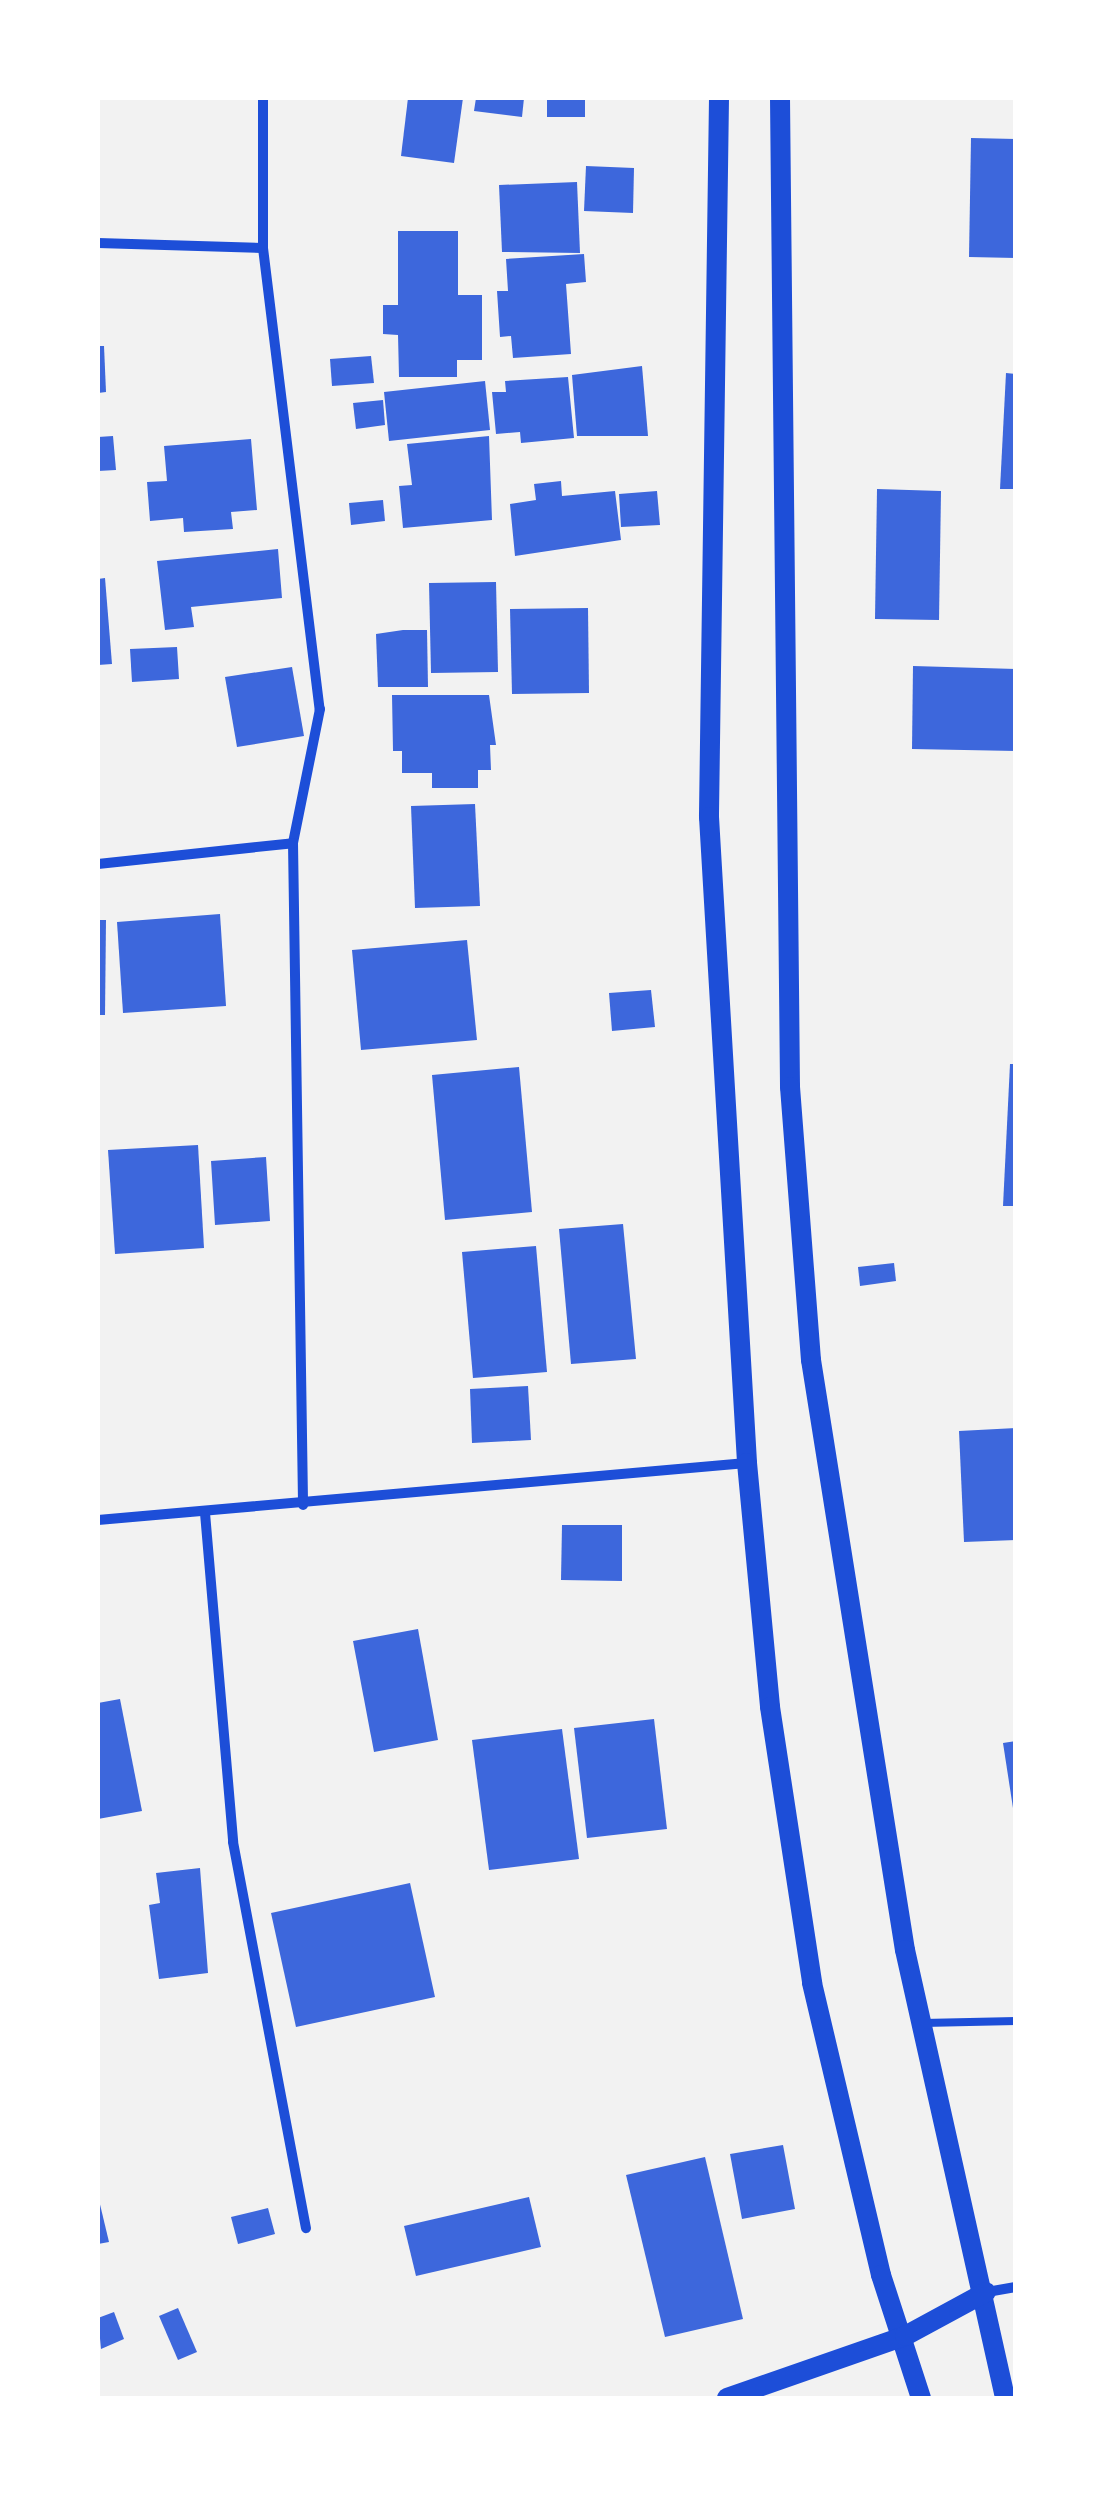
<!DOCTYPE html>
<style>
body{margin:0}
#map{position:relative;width:1113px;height:2496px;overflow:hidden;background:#f2f2f2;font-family:"PT Sans Narrow",sans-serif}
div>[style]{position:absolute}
.building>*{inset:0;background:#3d67dc}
.service>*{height:8px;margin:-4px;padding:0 4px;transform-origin:4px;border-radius:4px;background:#1d4ed8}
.minor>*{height:10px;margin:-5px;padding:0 5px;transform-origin:5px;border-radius:5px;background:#1d4ed8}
.secondary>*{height:20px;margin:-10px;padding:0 10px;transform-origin:10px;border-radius:10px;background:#1d4ed8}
span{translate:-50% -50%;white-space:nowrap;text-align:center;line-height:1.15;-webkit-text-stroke:8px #fff;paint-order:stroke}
.frame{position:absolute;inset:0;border:100px solid #fff;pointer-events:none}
</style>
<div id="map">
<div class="building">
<i style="clip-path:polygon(408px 98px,463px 98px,454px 163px,401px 156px)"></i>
<i style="clip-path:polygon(476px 98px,524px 98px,522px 117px,474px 111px)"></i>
<i style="clip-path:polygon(547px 98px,585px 98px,585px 117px,547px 117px)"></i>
<i style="clip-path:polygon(971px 138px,1016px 139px,1016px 258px,969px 257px)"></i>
<i style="clip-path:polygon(586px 166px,634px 168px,633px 213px,584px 211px)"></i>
<i style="clip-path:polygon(577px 182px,580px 253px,502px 252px,499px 185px)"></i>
<i style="clip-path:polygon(398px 231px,458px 231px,458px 295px,482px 295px,482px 360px,457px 360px,457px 377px,399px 377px,398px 335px,383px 334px,383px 305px,398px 305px)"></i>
<i style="clip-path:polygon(584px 254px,586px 282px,566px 284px,571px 354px,513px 358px,511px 336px,500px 337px,497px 291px,508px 291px,506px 259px)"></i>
<i style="clip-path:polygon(98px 346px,104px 346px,106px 392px,98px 393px)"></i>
<i style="clip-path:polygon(371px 356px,374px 383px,332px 386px,330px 359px)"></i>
<i style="clip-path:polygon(642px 366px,648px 436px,577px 436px,572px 375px)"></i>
<i style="clip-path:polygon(1006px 373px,1016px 374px,1016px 489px,1000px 489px)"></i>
<i style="clip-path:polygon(568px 377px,574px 438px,521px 443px,520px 432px,496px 434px,492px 392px,506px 392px,505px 381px)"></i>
<i style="clip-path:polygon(485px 381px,490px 430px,389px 441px,384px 392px)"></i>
<i style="clip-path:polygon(383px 400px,385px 425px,356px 429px,353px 403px)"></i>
<i style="clip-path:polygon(113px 436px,116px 470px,98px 471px,98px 437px)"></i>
<i style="clip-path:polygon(489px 436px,492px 520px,403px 528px,399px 486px,412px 485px,407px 444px)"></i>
<i style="clip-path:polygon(251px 439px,257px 510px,231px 512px,233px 529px,184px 532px,183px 518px,150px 521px,147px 482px,167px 481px,164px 446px)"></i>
<i style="clip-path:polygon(561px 481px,562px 496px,615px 491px,621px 540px,515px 556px,510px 504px,536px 500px,534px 484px)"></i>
<i style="clip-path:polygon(877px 489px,941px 491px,939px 620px,875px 619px)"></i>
<i style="clip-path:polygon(657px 491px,660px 525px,621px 527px,619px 494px)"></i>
<i style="clip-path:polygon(383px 500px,385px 521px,351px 525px,349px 503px)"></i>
<i style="clip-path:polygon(278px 549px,282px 598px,191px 607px,194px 627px,165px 630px,157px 561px)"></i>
<i style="clip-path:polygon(105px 578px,112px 664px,98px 665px,98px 579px)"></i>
<i style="clip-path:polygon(496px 582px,498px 672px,431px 673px,429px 583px)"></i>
<i style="clip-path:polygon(588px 608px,589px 693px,512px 694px,510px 609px)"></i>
<i style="clip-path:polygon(403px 630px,427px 630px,428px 687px,378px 687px,376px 634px)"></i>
<i style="clip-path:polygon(177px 647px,179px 679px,132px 682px,130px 649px)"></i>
<i style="clip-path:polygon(913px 666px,1016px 669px,1016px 751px,912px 749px)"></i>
<i style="clip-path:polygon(292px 667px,304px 736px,237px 747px,225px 677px)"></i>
<i style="clip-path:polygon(392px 695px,489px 695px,496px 745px,490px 745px,491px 770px,478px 770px,478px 788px,432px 788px,432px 773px,402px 773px,402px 751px,393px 751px)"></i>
<i style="clip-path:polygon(475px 804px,480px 906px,415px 908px,411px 806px)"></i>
<i style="clip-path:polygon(220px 914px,226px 1006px,123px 1013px,117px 922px)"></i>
<i style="clip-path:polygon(98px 920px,106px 920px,105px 1015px,98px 1015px)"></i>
<i style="clip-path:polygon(467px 940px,477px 1040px,361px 1050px,352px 950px)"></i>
<i style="clip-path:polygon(651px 990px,655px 1027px,612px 1031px,609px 993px)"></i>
<i style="clip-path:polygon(1010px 1064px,1016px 1064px,1016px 1206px,1003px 1206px)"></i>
<i style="clip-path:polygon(519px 1067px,532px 1212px,445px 1220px,432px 1075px)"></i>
<i style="clip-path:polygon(198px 1145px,204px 1248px,115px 1254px,108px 1150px)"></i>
<i style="clip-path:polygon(266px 1157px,270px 1221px,215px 1225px,211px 1161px)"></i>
<i style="clip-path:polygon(623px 1224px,636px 1359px,571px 1364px,559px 1229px)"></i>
<i style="clip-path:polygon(536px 1246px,547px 1372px,473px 1378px,462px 1252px)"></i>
<i style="clip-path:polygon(894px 1263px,896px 1281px,860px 1286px,858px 1267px)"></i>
<i style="clip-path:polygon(528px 1386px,531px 1440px,472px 1443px,470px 1389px)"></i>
<i style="clip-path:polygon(1016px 1428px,1016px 1540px,964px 1542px,959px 1431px)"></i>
<i style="clip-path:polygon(562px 1525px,622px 1525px,622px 1581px,561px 1580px)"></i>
<i style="clip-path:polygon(418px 1629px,438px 1740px,374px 1752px,353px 1641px)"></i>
<i style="clip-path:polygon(120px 1699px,142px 1811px,98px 1819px,98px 1703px)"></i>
<i style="clip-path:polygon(654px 1719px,667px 1829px,587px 1838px,574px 1728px)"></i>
<i style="clip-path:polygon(562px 1729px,579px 1859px,489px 1870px,472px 1740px)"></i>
<i style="clip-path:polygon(1016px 1741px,1016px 1807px,1013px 1808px,1003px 1743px)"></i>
<i style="clip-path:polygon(200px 1868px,208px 1973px,159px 1979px,149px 1905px,160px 1903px,156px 1873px)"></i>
<i style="clip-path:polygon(410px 1883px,435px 1997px,296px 2027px,271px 1913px)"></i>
<i style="clip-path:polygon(783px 2145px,795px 2209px,742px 2219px,730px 2154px)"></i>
<i style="clip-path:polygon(705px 2157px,743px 2319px,665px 2337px,626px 2175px)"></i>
<i style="clip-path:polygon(98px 2196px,109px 2242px,98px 2244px)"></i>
<i style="clip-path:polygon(529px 2197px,541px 2247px,416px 2276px,404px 2226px)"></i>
<i style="clip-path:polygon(268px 2208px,275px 2234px,238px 2244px,231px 2217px)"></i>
<i style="clip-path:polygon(178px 2308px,197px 2352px,178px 2360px,159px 2316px)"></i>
<i style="clip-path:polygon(114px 2312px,124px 2339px,101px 2349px,98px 2318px)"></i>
</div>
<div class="service">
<i style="left:923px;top:2023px;width:93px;rotate:-1.2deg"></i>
</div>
<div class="minor">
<i style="left:98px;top:243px;width:165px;rotate:1.7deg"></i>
<i style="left:263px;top:248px;width:465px;rotate:83deg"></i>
<i style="left:320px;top:709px;width:137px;rotate:101.4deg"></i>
<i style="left:293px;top:843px;width:662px;rotate:89.13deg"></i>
<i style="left:263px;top:248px;width:150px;rotate:-90deg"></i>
<i style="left:98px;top:864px;width:196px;rotate:-6.1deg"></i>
<i style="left:205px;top:1513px;width:330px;rotate:85.1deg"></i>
<i style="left:233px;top:1842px;width:393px;rotate:79.3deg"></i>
<i style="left:98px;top:1520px;width:651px;rotate:-5.02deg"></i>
<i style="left:987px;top:2292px;width:29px;rotate:-10deg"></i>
</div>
<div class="secondary">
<i style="left:719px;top:98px;width:719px;rotate:90.8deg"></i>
<i style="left:709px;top:817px;width:647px;rotate:86.63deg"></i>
<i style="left:747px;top:1463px;width:245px;rotate:84.6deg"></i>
<i style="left:770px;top:1707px;width:279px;rotate:81.3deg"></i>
<i style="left:812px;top:1983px;width:300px;rotate:76.7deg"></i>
<i style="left:881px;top:2275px;width:129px;rotate:72deg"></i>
<i style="left:780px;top:98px;width:989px;rotate:89.42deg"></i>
<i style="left:790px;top:1087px;width:274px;rotate:85.6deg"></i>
<i style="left:811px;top:1360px;width:597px;rotate:80.95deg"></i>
<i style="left:905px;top:1950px;width:459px;rotate:77.4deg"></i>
<i style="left:727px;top:2398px;width:188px;rotate:-19.2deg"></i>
<i style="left:905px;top:2336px;width:92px;rotate:-28.5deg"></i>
</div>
<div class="frame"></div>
</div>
